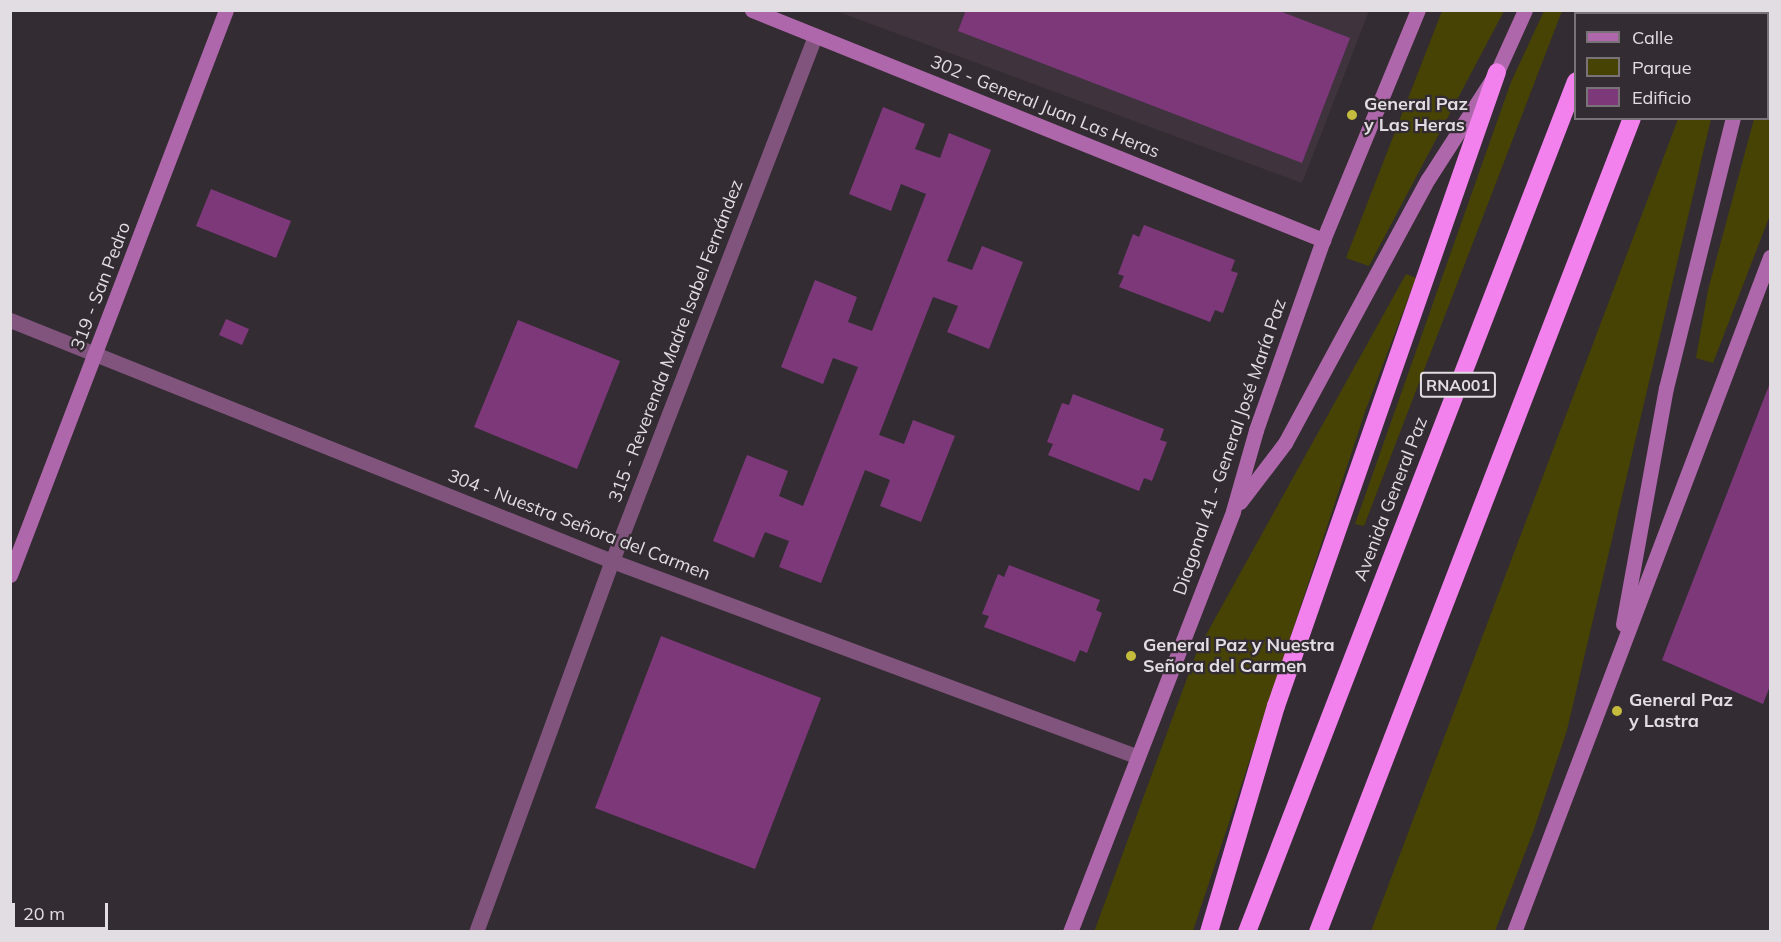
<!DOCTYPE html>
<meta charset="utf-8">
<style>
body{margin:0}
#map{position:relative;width:1781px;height:942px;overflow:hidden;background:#332c32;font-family:Mulish,sans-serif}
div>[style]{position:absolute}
.built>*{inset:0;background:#3f333e}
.green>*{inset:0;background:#474305}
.building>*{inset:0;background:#7d387a}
.street>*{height:15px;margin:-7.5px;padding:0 7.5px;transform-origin:7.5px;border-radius:7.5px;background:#81547e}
.secondary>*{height:15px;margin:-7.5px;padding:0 7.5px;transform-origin:7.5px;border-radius:7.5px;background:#af67ab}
.highway>*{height:18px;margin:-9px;padding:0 9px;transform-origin:9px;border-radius:9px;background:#f281ed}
.dots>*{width:16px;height:16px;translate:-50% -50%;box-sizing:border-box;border:3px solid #332c32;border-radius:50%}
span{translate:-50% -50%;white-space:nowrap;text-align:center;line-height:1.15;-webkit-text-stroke:4.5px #332c32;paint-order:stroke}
.shield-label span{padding:2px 4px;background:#332c32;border:2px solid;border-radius:4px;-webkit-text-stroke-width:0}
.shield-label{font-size:16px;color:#e2dde2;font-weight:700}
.poi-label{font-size:18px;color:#e2dde2;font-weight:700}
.left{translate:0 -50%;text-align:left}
.street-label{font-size:18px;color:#e2dde2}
.frame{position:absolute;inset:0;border:12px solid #e2dde2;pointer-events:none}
.legend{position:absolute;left:1574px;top:12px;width:195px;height:108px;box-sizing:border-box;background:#332c32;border:2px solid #797378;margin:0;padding:8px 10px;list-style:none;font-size:18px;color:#e2dde2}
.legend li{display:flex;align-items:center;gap:12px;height:30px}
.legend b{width:30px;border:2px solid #797378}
.scale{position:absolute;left:12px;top:903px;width:96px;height:27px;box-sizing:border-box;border:3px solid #e2dde2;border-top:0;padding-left:8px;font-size:18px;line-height:21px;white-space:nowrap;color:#e2dde2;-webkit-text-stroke:4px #332c32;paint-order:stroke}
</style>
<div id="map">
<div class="built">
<i style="clip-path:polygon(836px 11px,1369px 11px,1302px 183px)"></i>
</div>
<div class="green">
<i style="clip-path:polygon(1442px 11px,1504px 11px,1369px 266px,1346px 258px)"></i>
<i style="clip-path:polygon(1544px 11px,1562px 11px,1364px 526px,1355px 524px,1511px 82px)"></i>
<i style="clip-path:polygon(1770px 56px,1770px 215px,1713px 363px,1696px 358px,1708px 290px,1754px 119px,1768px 118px)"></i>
<i style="clip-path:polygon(1678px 119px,1711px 119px,1567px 730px,1533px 832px,1495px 931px,1371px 931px)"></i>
<i style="clip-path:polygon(1406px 274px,1416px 278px,1366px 409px,1193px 931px,1094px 932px,1197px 651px)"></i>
</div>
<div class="building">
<i style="clip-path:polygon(966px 10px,1277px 10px,1350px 38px,1302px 163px,958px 31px)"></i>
<i style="clip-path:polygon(883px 107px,925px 124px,915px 149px,940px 158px,949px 133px,991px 150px,947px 261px,972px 270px,982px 246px,1023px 262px,989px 349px,947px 332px,958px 306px,933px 297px,879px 435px,904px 444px,913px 420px,955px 436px,921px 522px,880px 506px,890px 480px,865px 470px,821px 583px,779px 567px,789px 541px,765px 532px,754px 558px,713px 541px,747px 455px,788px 471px,779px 496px,803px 506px,858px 367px,833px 358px,823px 384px,781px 367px,815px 280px,857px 297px,848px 322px,872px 331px,926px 194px,901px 184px,891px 211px,849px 194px)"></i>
<i style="clip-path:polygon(211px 189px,291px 221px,276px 258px,196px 226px)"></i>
<i style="clip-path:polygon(1144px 225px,1235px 260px,1231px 271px,1238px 273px,1223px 313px,1215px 310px,1210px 322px,1119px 287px,1124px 276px,1118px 274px,1133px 234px,1139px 237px)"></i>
<i style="clip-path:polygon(226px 319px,249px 329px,242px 345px,219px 335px)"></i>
<i style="clip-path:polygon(518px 320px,620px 361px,577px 469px,474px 427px)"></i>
<i style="clip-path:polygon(1770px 383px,1770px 686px,1763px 704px,1662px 660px)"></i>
<i style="clip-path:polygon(1073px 394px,1164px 429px,1160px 440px,1167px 442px,1152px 481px,1144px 478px,1139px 491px,1048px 455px,1053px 444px,1047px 442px,1062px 403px,1069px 405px)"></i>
<i style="clip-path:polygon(1009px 565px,1100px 600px,1096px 610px,1102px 613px,1087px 653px,1080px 650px,1075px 662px,984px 627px,989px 616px,982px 614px,998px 574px,1004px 577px)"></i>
<i style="clip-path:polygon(661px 636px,821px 698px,755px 869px,595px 808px)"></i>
</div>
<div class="street">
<i style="left:10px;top:320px;width:648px;rotate:21.82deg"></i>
<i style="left:612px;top:561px;width:559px;rotate:20.41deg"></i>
<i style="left:476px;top:932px;width:395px;rotate:-69.9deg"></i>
<i style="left:612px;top:561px;width:563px;rotate:-68.86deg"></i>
</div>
<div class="secondary">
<i style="left:752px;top:10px;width:616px;rotate:21.94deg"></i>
<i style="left:1761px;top:14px;width:4px;rotate:-76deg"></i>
<i style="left:1240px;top:502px;width:74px;rotate:-52.7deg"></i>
<i style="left:1285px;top:443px;width:300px;rotate:-61.6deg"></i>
<i style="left:1428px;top:179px;width:127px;rotate:-57.2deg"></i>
<i style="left:1497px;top:72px;width:68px;rotate:-65.7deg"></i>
<i style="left:10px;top:575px;width:605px;rotate:-69.08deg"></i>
<i style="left:1623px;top:624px;width:240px;rotate:-79.7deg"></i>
<i style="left:1666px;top:388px;width:278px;rotate:-76.1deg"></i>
<i style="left:1070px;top:932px;width:451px;rotate:-68.8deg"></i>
<i style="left:1233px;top:511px;width:84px;rotate:-74.1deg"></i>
<i style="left:1256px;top:430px;width:201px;rotate:-70.6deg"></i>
<i style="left:1323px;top:240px;width:249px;rotate:-67.6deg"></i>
<i style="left:1514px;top:932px;width:722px;rotate:-69.23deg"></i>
</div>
<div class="highway">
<i style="left:1602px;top:14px;width:4px;rotate:-76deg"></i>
<i style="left:1673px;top:14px;width:4px;rotate:-76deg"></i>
<i style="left:1209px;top:932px;width:236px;rotate:-73.5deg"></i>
<i style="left:1276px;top:706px;width:671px;rotate:-70.78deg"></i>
<i style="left:1247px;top:932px;width:912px;rotate:-68.86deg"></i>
<i style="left:1318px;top:932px;width:872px;rotate:-68.91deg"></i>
</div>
<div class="dots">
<i style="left:1352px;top:115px;background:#c5bc3d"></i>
<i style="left:1131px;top:656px;background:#c5bc3d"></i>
<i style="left:1617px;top:711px;background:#c5bc3d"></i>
</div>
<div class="shield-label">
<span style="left:1458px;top:385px">RNA001</span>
</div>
<div class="poi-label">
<span class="left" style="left:1364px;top:115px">General Paz<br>y Las Heras</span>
<span class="left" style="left:1143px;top:656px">General Paz y Nuestra<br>Señora del Carmen</span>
<span class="left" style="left:1629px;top:711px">General Paz<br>y Lastra</span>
</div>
<div class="street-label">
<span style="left:1045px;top:107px;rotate:22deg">302 - General Juan Las Heras</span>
<span style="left:101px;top:286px;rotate:-69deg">319 - San Pedro</span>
<span style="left:676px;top:341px;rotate:-69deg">315 - Reverenda Madre Isabel Fernández</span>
<span style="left:1230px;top:447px;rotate:-71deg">Diagonal 41 - General José María Paz</span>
<span style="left:1391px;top:499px;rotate:-69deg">Avenida General Paz</span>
<span style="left:579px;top:525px;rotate:21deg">304 - Nuestra Señora del Carmen</span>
</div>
<div class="frame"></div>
<ul class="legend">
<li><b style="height:8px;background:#af67ab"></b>Calle</li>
<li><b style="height:16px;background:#474305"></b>Parque</li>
<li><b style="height:16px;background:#7d387a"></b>Edificio</li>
</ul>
<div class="scale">20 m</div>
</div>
